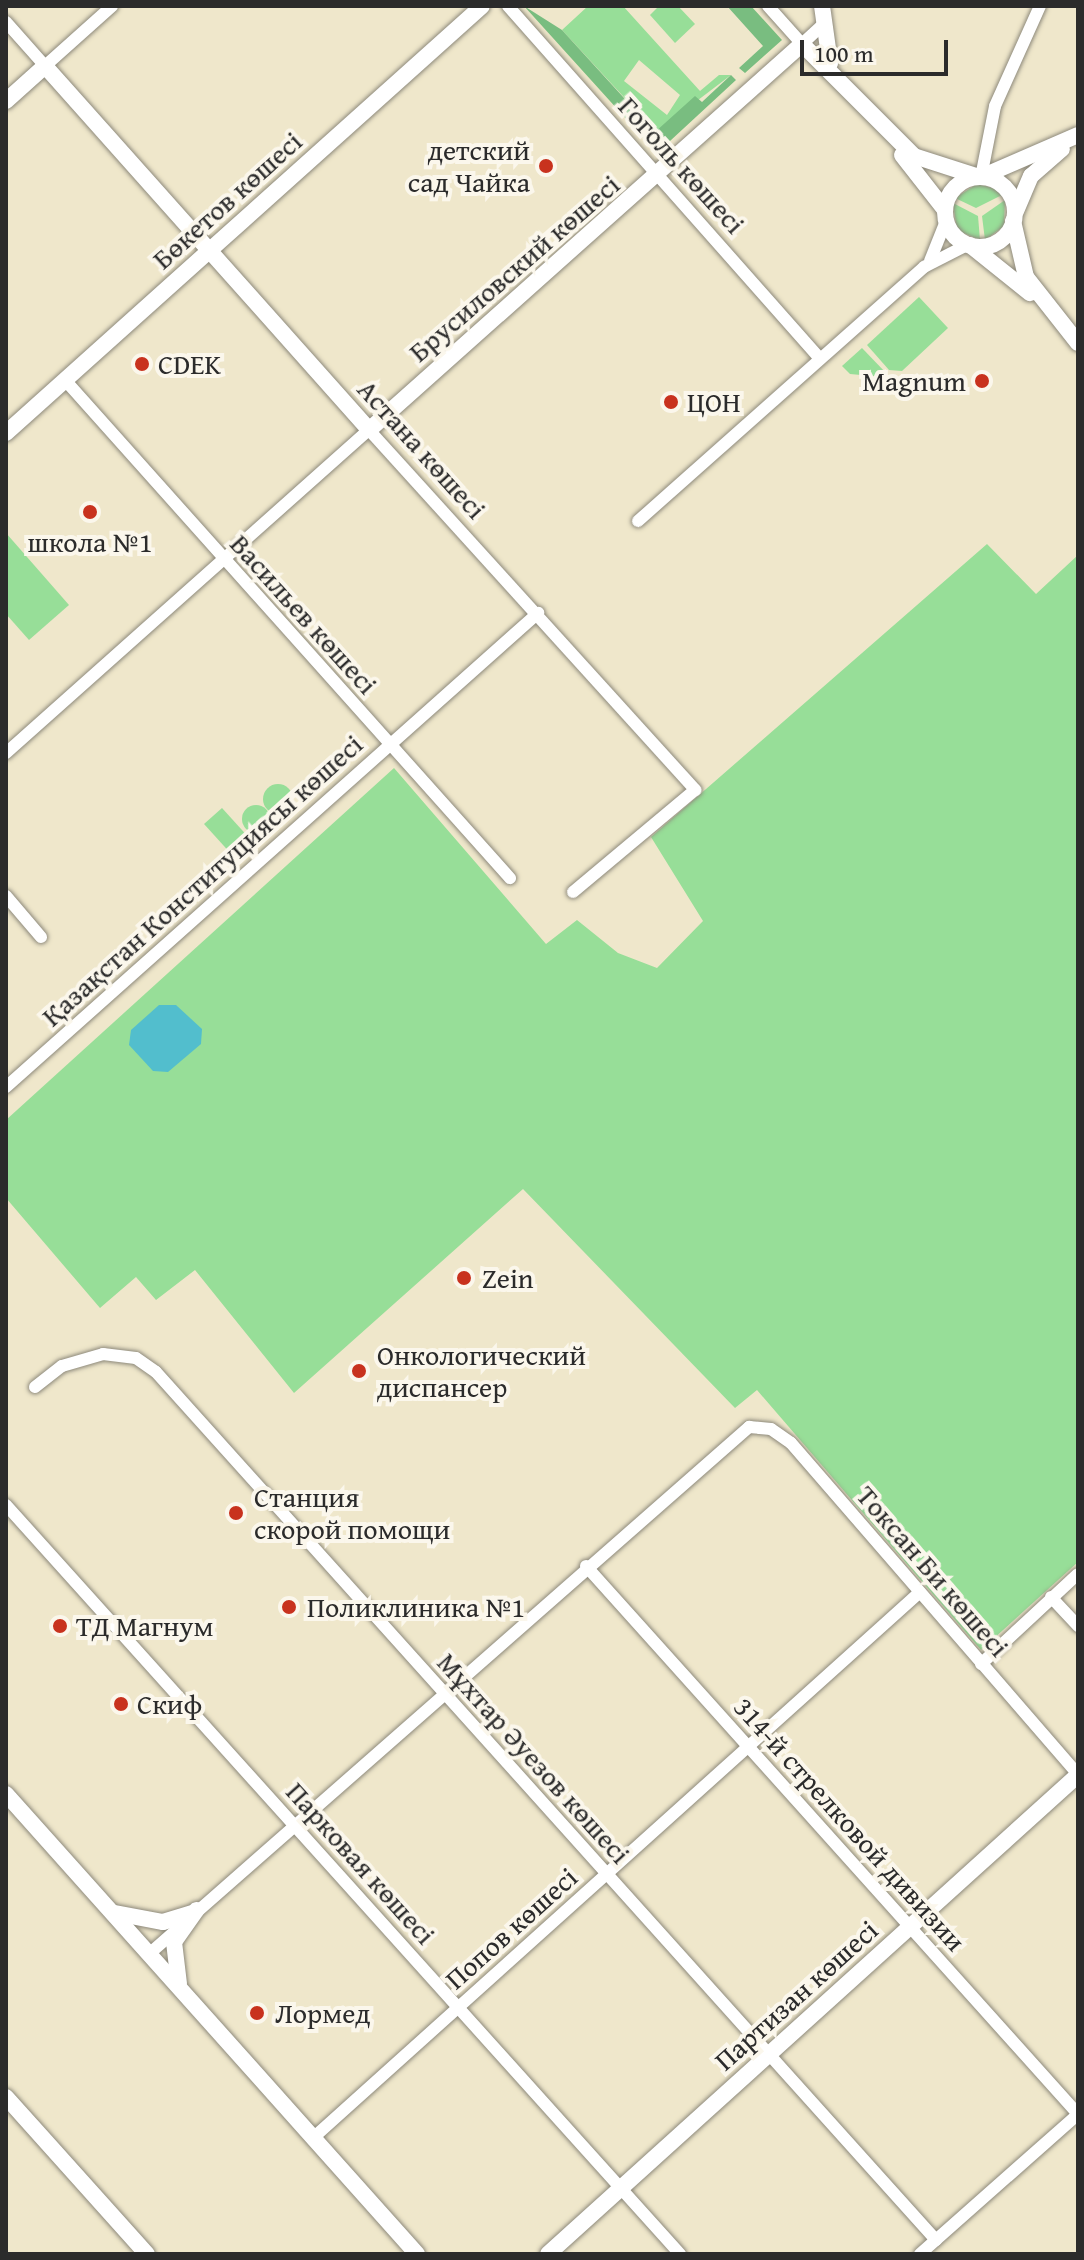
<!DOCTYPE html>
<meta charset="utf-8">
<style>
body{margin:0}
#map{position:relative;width:1084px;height:2260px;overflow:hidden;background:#efe7cb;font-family:"Gentium Book Plus",serif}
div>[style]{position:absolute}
.green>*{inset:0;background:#97de98}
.round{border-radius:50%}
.forest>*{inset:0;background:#79bd80}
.water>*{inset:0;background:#52becd}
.roads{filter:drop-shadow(0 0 2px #8d897b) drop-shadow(0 0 2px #8d897b)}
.minor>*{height:12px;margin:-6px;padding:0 6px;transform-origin:6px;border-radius:6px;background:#fff}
.major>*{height:16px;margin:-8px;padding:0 8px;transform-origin:8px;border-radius:8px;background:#fff}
.major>.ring{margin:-8px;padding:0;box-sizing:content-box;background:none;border:16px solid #fff;border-radius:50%}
.dots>*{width:22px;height:22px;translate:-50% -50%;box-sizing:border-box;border:4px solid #fbf7ec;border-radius:50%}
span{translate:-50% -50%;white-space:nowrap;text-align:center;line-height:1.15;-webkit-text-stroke:8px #fbf7ec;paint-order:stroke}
.poi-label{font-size:28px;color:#2b2b2b}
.right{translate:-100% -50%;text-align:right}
.left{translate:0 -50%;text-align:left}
.street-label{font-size:28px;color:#2b2b2b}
.frame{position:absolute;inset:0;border:8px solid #2b2b2b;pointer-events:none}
.scale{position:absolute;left:800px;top:40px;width:148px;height:36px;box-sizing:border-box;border:4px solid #2b2b2b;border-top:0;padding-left:10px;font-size:24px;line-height:28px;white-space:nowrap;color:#2b2b2b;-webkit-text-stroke:6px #fbf7ec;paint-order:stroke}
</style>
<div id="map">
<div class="green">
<i style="clip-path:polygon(evenodd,588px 6px,623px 6px,700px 91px,719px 75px,731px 75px,656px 132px,562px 30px,588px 6px,639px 60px,680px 95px,667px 115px,624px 81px,639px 60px)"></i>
<i style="clip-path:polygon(659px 6px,678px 6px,695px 24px,675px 43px,650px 15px)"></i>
<i style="clip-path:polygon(977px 184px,993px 188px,1002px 195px,976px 208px,955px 198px)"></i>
<i style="clip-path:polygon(1005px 200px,1004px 226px,985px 240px,982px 216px)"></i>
<i style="clip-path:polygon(953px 203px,978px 216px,980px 240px,957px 230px)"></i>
<i style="clip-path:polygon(919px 297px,948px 328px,902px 371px,889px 370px,867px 345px)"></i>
<i style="clip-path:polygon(862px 348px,887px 374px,883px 377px,850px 374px,842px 366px)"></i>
<i style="clip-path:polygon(6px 533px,69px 605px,29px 640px,6px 614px)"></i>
<i style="clip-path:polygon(987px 544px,1036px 594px,1078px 555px,1078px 1562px,981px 1650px,757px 1390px,735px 1408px,523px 1189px,294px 1393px,195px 1270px,156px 1300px,136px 1277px,100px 1308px,6px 1198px,6px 1120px,394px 768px,546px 944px,577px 920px,618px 953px,657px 968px,703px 921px,651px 837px)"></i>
<i class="round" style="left:263px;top:784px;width:30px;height:30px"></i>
<i class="round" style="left:242px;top:805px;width:28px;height:28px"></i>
<i style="clip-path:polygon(222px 808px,251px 840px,233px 856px,204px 824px)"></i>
</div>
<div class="forest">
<i style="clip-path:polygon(524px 6px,562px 30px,655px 132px,695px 96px,702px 102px,731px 75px,736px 80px,657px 153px)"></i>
<i style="clip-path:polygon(727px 6px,751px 6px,782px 40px,745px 73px,739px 68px,763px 46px)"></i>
</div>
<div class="water">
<i style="clip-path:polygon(159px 1005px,176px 1005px,202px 1029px,201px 1044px,168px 1072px,153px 1071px,129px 1045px,131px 1030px)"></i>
</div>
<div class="roads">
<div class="minor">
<i style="left:508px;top:6px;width:470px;rotate:48.5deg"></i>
<i style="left:768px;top:6px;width:51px;rotate:48.2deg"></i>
<i style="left:802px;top:44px;width:26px;rotate:-43deg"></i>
<i style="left:6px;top:22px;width:59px;rotate:48.4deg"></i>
<i style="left:45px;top:66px;width:90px;rotate:-41.8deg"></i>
<i style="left:981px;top:177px;width:72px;rotate:-78.8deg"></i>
<i style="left:995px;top:106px;width:110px;rotate:-65.8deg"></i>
<i style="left:930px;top:261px;width:43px;rotate:-68.2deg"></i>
<i style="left:65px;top:380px;width:668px;rotate:48.22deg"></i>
<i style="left:638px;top:521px;width:383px;rotate:-41.6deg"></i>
<i style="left:924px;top:267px;width:48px;rotate:-27.1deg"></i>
<i style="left:6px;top:753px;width:486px;rotate:-41.7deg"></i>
<i style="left:369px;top:430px;width:486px;rotate:47.8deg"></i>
<i style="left:695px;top:790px;width:159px;rotate:140.1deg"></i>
<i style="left:6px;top:896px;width:54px;rotate:49.5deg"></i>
<i style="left:6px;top:1087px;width:713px;rotate:-41.7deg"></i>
<i style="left:35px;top:1387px;width:34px;rotate:-38deg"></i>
<i style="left:62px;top:1366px;width:43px;rotate:-16.3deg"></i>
<i style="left:103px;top:1354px;width:33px;rotate:7deg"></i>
<i style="left:136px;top:1358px;width:24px;rotate:35deg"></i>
<i style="left:156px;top:1372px;width:1167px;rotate:48.06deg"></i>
<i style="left:6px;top:1505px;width:1008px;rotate:48.02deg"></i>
<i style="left:586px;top:1566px;width:736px;rotate:48.08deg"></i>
<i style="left:1051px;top:1597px;width:40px;rotate:47deg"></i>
<i style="left:981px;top:1664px;width:132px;rotate:-42.9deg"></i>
<i style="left:149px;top:1954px;width:799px;rotate:-41.29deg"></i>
<i style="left:749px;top:1427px;width:22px;rotate:5deg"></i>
<i style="left:771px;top:1429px;width:24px;rotate:35deg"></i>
<i style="left:791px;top:1443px;width:438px;rotate:49.1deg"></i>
<i style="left:313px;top:2138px;width:816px;rotate:-41.97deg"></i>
<i style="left:920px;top:2254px;width:211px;rotate:-41.5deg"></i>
</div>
<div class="major">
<i style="left:822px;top:6px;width:58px;rotate:82deg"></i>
<i style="left:802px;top:44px;width:158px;rotate:45deg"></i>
<i style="left:914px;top:156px;width:68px;rotate:17.9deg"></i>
<i style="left:6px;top:101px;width:52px;rotate:-41.9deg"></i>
<i style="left:45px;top:66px;width:487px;rotate:48.3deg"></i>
<i style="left:369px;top:430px;width:580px;rotate:-41.72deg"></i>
<i style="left:902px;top:155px;width:70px;rotate:52deg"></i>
<i style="left:981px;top:177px;width:106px;rotate:-23.4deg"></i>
<i class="ring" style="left:945px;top:177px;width:54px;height:54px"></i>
<i style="left:1016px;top:211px;width:38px;rotate:-67deg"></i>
<i style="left:1031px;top:176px;width:41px;rotate:-41.1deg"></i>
<i style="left:1013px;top:221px;width:57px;rotate:76.9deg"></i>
<i style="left:1026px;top:277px;width:84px;rotate:51.8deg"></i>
<i style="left:970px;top:245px;width:77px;rotate:38.7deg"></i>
<i style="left:6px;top:433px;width:639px;rotate:-41.89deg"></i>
<i style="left:6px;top:1794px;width:617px;rotate:48.22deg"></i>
<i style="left:115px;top:1913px;width:49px;rotate:10.6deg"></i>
<i style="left:163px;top:1922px;width:30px;rotate:-17deg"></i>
<i style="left:179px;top:1984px;width:42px;rotate:-96.8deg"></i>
<i style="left:174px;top:1942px;width:39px;rotate:-55deg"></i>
<i style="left:6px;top:2097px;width:211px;rotate:48.1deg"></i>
<i style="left:548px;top:2254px;width:714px;rotate:-42.11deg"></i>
</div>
</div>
<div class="dots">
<i style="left:546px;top:166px;background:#c8321e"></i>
<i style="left:142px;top:364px;background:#c8321e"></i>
<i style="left:982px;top:381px;background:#c8321e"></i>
<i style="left:671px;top:402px;background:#c8321e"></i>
<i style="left:90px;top:512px;background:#c8321e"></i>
<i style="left:464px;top:1278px;background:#c8321e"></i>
<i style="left:359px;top:1371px;background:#c8321e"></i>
<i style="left:236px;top:1513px;background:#c8321e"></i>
<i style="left:289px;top:1607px;background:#c8321e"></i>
<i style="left:60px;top:1626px;background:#c8321e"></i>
<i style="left:121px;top:1704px;background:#c8321e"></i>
<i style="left:257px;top:2013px;background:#c8321e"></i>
</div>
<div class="poi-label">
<span class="right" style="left:530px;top:166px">детский<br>сад Чайка</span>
<span class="left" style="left:158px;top:364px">CDEK</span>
<span class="right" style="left:966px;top:381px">Magnum</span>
<span class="left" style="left:687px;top:402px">ЦОН</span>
<span style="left:90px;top:542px">школа №1</span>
<span class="left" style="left:482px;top:1278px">Zein</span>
<span class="left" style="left:377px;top:1371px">Онкологический<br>диспансер</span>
<span class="left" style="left:254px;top:1513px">Станция<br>скорой помощи</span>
<span class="left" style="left:307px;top:1607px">Поликлиника №1</span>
<span class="left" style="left:76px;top:1626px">ТД Магнум</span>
<span class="left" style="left:137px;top:1704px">Скиф</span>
<span class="left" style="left:275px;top:2013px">Лормед</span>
</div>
<div class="street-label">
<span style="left:682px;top:165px;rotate:48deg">Гоголь көшесі</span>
<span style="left:227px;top:200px;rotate:-42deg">Бөкетов көшесі</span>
<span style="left:514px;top:268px;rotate:-41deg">Брусиловский көшесі</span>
<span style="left:422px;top:449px;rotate:48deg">Астана көшесі</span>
<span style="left:304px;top:614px;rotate:48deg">Васильев көшесі</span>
<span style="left:202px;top:880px;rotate:-42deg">Қазақстан Конституциясы көшесі</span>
<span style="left:933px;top:1571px;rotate:49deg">Токсан Би көшесі</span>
<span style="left:534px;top:1758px;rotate:48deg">Мұхтар Әуезов көшесі</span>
<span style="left:850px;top:1824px;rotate:48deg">314-й стрелковой дивизии</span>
<span style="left:361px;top:1863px;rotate:48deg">Парковая көшесі</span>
<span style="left:511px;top:1928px;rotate:-42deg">Попов көшесі</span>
<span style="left:796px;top:1995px;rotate:-42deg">Партизан көшесі</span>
</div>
<div class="frame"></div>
<div class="scale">100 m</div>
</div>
